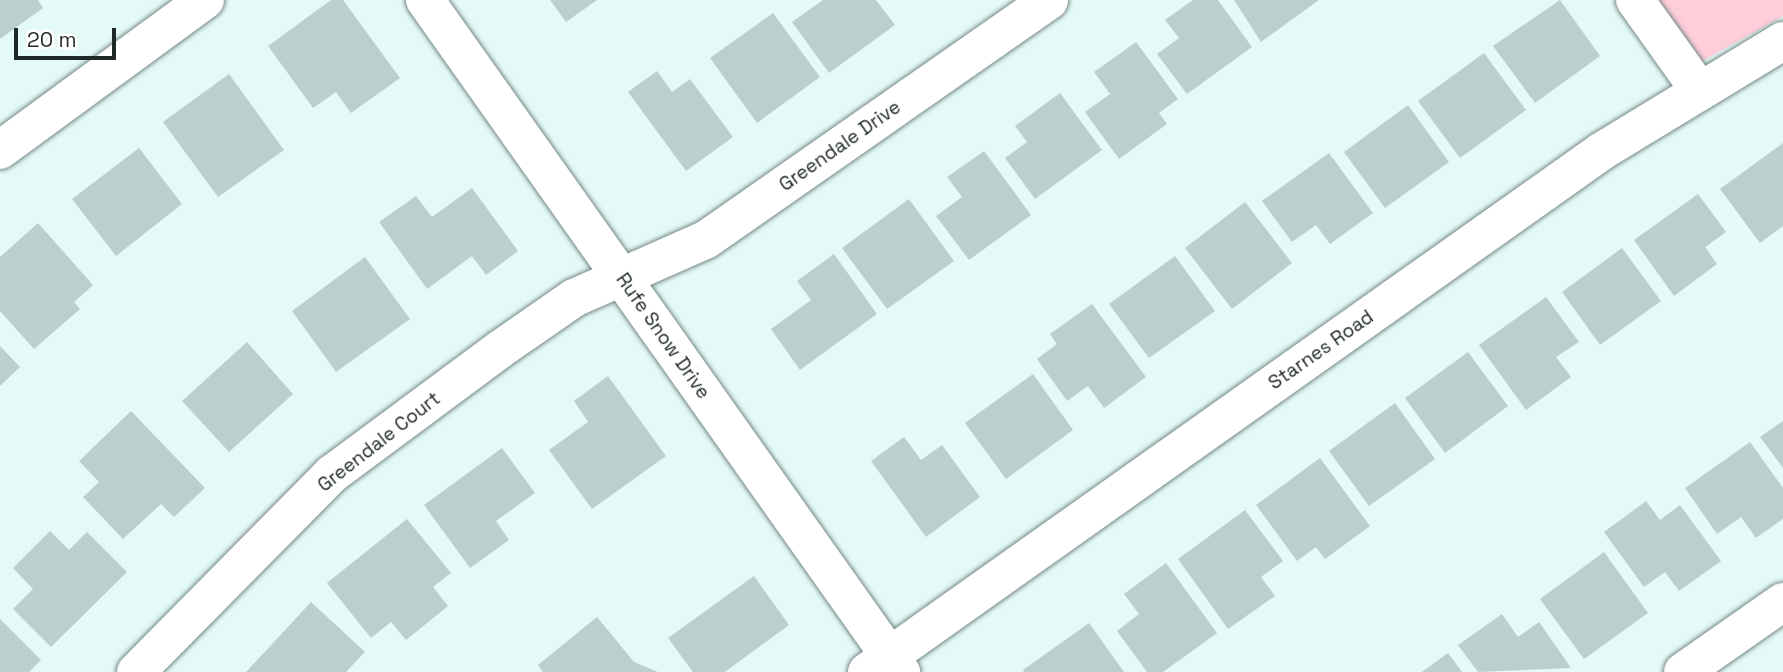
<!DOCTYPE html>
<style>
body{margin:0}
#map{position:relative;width:1783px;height:672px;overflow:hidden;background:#e4faf7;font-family:"Space Grotesk",sans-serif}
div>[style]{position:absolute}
.green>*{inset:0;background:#ffcedb}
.building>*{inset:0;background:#bad0cd}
.roads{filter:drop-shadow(0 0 2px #758886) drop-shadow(0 0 2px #758886)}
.minor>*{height:38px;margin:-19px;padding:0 19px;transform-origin:19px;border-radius:19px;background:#fff}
.major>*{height:38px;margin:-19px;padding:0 19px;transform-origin:19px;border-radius:19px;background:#fff}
span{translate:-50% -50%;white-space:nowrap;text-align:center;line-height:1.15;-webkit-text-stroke:5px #fff;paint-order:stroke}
.street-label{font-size:19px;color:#1f2727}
.scale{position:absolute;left:14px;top:28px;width:102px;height:32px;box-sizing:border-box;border:4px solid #1f2727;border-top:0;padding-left:9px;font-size:21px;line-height:24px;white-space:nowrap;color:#1f2727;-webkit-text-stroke:5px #fff;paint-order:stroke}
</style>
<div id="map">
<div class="green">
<i style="clip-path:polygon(1655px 0,1783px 0,1783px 16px,1699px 63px)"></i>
</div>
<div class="building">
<i style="clip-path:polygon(0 0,38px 0,43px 8px,0 39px)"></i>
<i style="clip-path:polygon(331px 0,343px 0,400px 78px,351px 113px,336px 92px,313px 108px,268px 46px)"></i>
<i style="clip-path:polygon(550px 0,597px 0,566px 22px)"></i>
<i style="clip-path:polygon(823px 0,876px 0,895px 25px,829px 73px,792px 22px)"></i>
<i style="clip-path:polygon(1193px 0,1218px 0,1252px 47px,1187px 94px,1157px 54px,1179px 38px,1165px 20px)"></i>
<i style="clip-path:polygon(1234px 0,1319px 0,1261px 42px)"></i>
<i style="clip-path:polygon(1560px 0,1600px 56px,1535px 103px,1493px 46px)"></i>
<i style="clip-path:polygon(773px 13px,820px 77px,757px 123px,710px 58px)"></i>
<i style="clip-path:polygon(1136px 42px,1178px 99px,1159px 113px,1167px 124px,1119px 159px,1085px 112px,1110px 94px,1094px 72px)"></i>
<i style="clip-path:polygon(1484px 53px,1526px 110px,1460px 158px,1418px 101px)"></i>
<i style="clip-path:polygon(657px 71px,672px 92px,690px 79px,733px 137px,686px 171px,628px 92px)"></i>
<i style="clip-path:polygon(229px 74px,284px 150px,218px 197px,163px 122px)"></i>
<i style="clip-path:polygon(1060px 93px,1102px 150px,1035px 199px,1005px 158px,1027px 142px,1015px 126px)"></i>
<i style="clip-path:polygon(1408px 105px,1449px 162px,1385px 208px,1344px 152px)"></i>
<i style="clip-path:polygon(1783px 143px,1783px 226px,1760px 243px,1720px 189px)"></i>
<i style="clip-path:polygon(139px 148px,182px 204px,116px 256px,72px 199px)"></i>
<i style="clip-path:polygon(984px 151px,1031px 215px,969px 260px,936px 216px,962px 197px,947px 177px)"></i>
<i style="clip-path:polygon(1329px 153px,1373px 213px,1330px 244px,1316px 225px,1292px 242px,1262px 201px)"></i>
<i style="clip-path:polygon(472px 188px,518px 251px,486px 275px,472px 256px,427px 289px,379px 222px,416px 196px,432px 217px)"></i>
<i style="clip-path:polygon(1698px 194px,1726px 232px,1705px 247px,1717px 264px,1674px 296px,1634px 240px)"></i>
<i style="clip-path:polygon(909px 199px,954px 261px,887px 309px,842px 248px)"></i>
<i style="clip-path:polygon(1245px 202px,1292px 263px,1232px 309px,1185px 248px)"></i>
<i style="clip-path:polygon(38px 223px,93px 285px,74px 302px,80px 309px,34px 349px,0 311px,0 257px)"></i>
<i style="clip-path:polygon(1622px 248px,1661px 301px,1600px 345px,1562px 292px)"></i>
<i style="clip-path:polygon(834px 254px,877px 314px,800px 370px,771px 329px,811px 300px,797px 281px)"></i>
<i style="clip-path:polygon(1175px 256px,1215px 311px,1149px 358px,1109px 304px)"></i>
<i style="clip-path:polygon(365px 257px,410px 319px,336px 372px,292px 311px)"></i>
<i style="clip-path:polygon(1546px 297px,1579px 342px,1556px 357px,1571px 377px,1526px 410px,1479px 345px)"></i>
<i style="clip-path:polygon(1092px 304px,1146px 377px,1104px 408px,1088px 386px,1067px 401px,1037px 359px,1057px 344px,1050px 334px)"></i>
<i style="clip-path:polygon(247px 342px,293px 394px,229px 452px,182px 401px)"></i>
<i style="clip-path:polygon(0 346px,20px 367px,0 386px)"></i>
<i style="clip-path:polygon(1468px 352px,1508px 406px,1445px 453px,1405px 398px)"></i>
<i style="clip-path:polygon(1033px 374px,1073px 430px,1006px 479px,965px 423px)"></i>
<i style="clip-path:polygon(608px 376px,666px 456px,592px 509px,549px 450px,588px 422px,574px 401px)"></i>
<i style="clip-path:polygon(1395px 403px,1435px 459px,1369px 506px,1329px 451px)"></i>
<i style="clip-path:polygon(131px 411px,205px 488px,174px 517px,161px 504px,123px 539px,83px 497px,99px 482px,79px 461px)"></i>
<i style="clip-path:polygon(1783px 421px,1783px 468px,1760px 437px)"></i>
<i style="clip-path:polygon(904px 437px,921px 460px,942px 445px,980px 497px,926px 537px,871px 461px)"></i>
<i style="clip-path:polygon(1750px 442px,1783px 488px,1783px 519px,1756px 538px,1741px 517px,1717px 534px,1685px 488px)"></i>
<i style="clip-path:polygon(502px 448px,535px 493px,496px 521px,509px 540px,470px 568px,424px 505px)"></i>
<i style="clip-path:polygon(1320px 458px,1370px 526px,1325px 559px,1316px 547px,1297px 561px,1256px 505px)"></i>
<i style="clip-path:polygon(1646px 501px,1660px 520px,1680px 505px,1721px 561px,1679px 591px,1665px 572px,1644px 587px,1604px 532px)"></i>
<i style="clip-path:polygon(1245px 510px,1283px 561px,1261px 577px,1275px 596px,1228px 629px,1178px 559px)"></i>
<i style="clip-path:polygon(407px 519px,451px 573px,433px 587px,448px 606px,406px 640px,391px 622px,371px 638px,327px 583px)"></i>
<i style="clip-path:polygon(50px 531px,69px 550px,87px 532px,127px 572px,51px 647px,13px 609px,33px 589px,13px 568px)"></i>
<i style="clip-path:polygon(1604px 552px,1648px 613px,1584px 659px,1540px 599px)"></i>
<i style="clip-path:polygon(1166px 563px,1217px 633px,1163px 672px,1147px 672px,1117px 631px,1139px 614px,1124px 594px)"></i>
<i style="clip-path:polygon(754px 576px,789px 625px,725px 672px,693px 672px,668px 638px)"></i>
<i style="clip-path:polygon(311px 602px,365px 652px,346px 672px,246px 672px)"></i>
<i style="clip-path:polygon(1502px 614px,1518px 637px,1539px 622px,1571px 668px,1478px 672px,1458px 645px)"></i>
<i style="clip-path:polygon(597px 617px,634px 662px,658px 672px,543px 672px,538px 665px)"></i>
<i style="clip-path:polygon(0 619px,41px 660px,29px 672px,0 672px)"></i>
<i style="clip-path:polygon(1089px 623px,1124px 672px,1024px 672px,1023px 670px)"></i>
<i style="clip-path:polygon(1448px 653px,1462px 672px,1422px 672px)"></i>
</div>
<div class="roads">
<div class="minor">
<i style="left:1635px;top:0;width:112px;rotate:54.5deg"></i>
<i style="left:0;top:150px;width:254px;rotate:-36.2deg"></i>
<i style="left:136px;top:672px;width:279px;rotate:-45.3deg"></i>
<i style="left:332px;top:474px;width:208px;rotate:-36.6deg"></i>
<i style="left:499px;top:350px;width:91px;rotate:-34.7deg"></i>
<i style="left:574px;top:298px;width:145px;rotate:-23.9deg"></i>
<i style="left:707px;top:239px;width:417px;rotate:-34.9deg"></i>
<i style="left:1683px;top:672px;width:122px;rotate:-35deg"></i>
</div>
<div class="major">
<i style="left:425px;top:0;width:824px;rotate:54.69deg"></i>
<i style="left:867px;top:672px;width:901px;rotate:-35.33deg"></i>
<i style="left:1602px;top:151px;width:212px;rotate:-31.3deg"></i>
</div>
</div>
<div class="street-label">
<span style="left:840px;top:146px;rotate:-35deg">Greendale Drive</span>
<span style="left:663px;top:336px;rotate:55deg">Rufe Snow Drive</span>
<span style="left:1321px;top:350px;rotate:-35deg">Starnes Road</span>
<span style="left:379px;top:442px;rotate:-38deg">Greendale Court</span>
</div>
<div class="scale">20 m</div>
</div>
